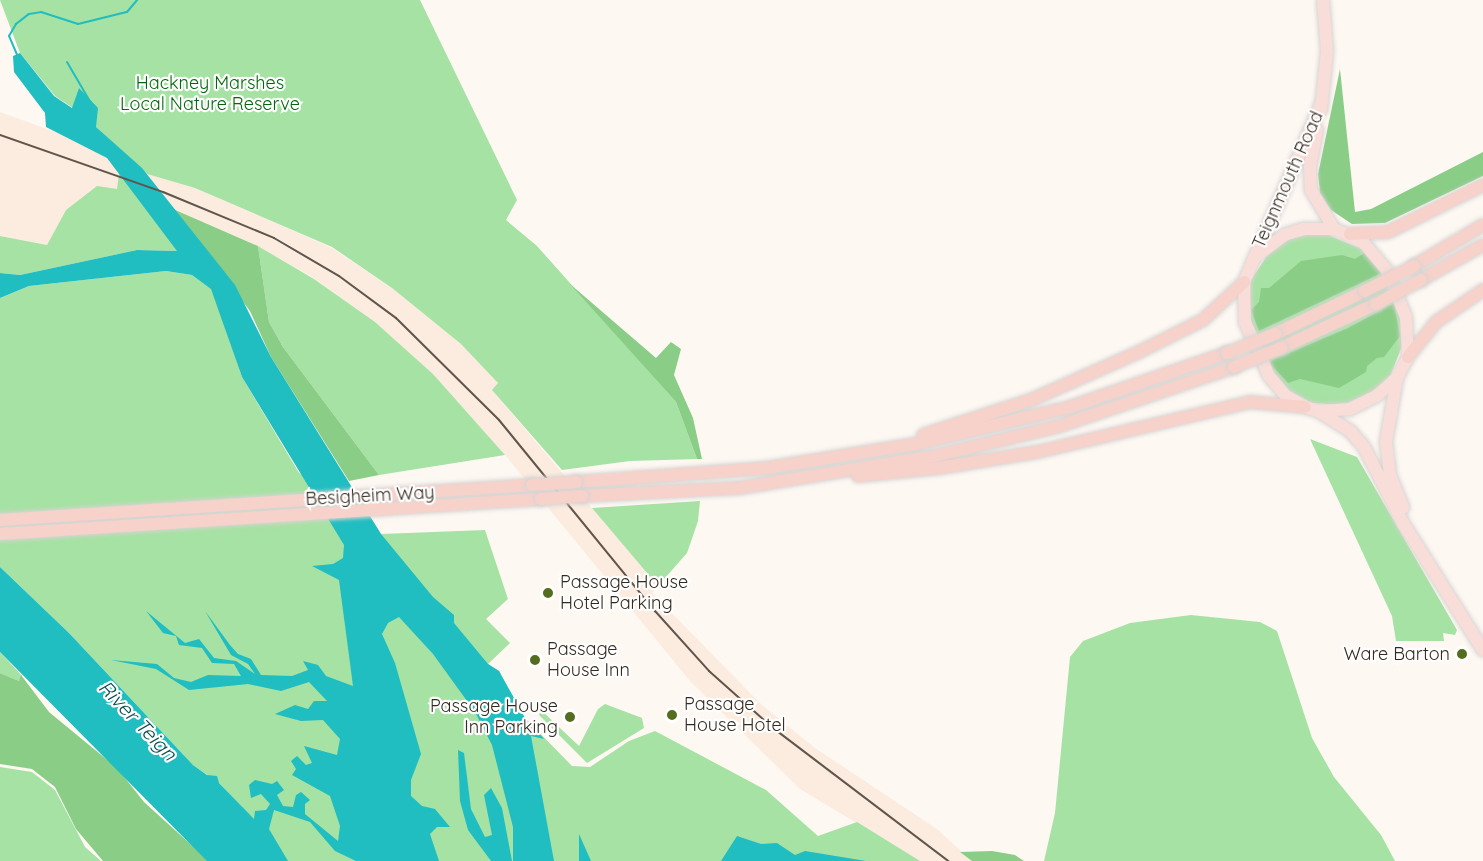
<!DOCTYPE html>
<style>
body{margin:0}
#map{position:relative;width:1483px;height:861px;overflow:hidden;background:#fef8f3;font-family:Quicksand,sans-serif}
div>[style]{position:absolute}
.built>*{inset:0;background:#fbecdf}
.green>*{inset:0;background:#a6e2a3}
.forest>*{inset:0;background:#8acd87}
.water>*{inset:0;background:#20bdc1}
.stream>*{height:2px;margin:-1px;padding:0 1px;transform-origin:1px;border-radius:1px;background:#20bdc1}
.roads{filter:drop-shadow(0 0 2px #d6d4d2) drop-shadow(0 0 2px #d6d4d2)}
.primary>*{height:12px;margin:-6px;padding:0 6px;transform-origin:6px;border-radius:6px;background:#f8ddd8}
.trunk>*{height:12px;margin:-6px;padding:0 6px;transform-origin:6px;border-radius:6px;background:#f6d2cb}
.rail>*{height:2px;margin:-1px;padding:0 1px;transform-origin:1px;border-radius:1px;background:#5f554c}
.bridges{filter:drop-shadow(0 0 2px #d6d4d2) drop-shadow(0 0 2px #d6d4d2)}
.trunk-bridge>*{height:12px;margin:-6px;padding:0 6px;transform-origin:6px;border-radius:6px;background:#f6d2cb}
.dots>*{width:16px;height:16px;translate:-50% -50%;box-sizing:border-box;border:3px solid #fff;border-radius:50%}
span{translate:-50% -50%;white-space:nowrap;text-align:center;line-height:1.15;-webkit-text-stroke:4.5px #fff;paint-order:stroke}
.park-label{font-size:18px;color:#00680a}
.street-label{font-size:18px;color:#34291f}
.poi-label{font-size:18px;color:#34291f}
.left{translate:0 -50%;text-align:left}
.right{translate:-100% -50%;text-align:right}
.water-label{font-size:20px;color:#0f4d4f;font-style:italic}
</style>
<div id="map">
<div class="built">
<i style="clip-path:polygon(0 112px,69px 137px,107px 158px,119px 173px,117px 189px,66px 210px,47px 245px,0 236px)"></i>
<i style="clip-path:polygon(147px 174px,195px 188px,332px 248px,392px 288px,461px 344px,499px 383px,493px 391px,658px 586px,652px 593px,762px 705px,815px 748px,937px 829px,972px 861px,920px 861px,800px 789px,690px 681px,505px 455px,433px 374px,375px 322px,312px 277px,258px 246px,173px 209px)"></i>
</div>
<div class="green">
<i style="clip-path:polygon(0 0,420px 0,517px 200px,506px 220px,537px 246px,676px 402px,697px 459px,630px 461px,562px 470px,492px 390px,498px 383px,461px 344px,392px 288px,332px 247px,195px 188px,147px 174px,96px 127px,79px 89px,73px 108px,55px 96px,20px 53px)"></i>
<i style="clip-path:polygon(119px 173px,178px 251px,137px 250px,20px 275px,0 273px,0 236px,47px 245px,66px 210px,97px 186px,117px 189px)"></i>
<i style="clip-path:polygon(1321px 232px,1364px 250px,1382px 273px,1400px 316px,1403px 344px,1391px 374px,1377px 389px,1343px 405px,1312px 403px,1285px 388px,1272px 372px,1248px 315px,1251px 280px,1268px 254px,1289px 239px)"></i>
<i style="clip-path:polygon(258px 246px,314px 279px,375px 322px,433px 374px,505px 455px,379px 475px,283px 347px,269px 322px)"></i>
<i style="clip-path:polygon(166px 271px,192px 275px,212px 289px,242px 377px,299px 473px,362px 503px,381px 534px,485px 530px,508px 599px,486px 619px,510px 643px,488px 664px,499px 671px,525px 718px,572px 766px,590px 767px,629px 741px,655px 731px,766px 790px,818px 836px,857px 822px,920px 861px,266px 861px,241px 806px,219px 783px,193px 765px,69px 633px,0 567px,0 298px,29px 286px)"></i>
<i style="clip-path:polygon(1310px 439px,1357px 457px,1457px 630px,1455px 635px,1443px 633px,1444px 641px,1396px 641px,1392px 616px)"></i>
<i style="clip-path:polygon(700px 501px,698px 521px,687px 553px,658px 586px,592px 508px)"></i>
<i style="clip-path:polygon(1191px 615px,1260px 622px,1277px 631px,1312px 738px,1334px 777px,1381px 835px,1395px 861px,1044px 861px,1055px 813px,1070px 657px,1083px 641px,1130px 623px)"></i>
<i style="clip-path:polygon(0 652px,22px 676px,19px 681px,0 673px)"></i>
<i style="clip-path:polygon(605px 704px,642px 718px,644px 728px,587px 763px,539px 715px,541px 710px,579px 746px,598px 709px)"></i>
<i style="clip-path:polygon(0 767px,32px 772px,55px 790px,85px 847px,101px 861px,0 861px)"></i>
</div>
<div class="forest">
<i style="clip-path:polygon(1340px 69px,1355px 212px,1371px 209px,1483px 152px,1483px 176px,1385px 223px,1352px 224px,1331px 210px,1320px 193px,1318px 174px)"></i>
<i style="clip-path:polygon(173px 209px,258px 246px,269px 322px,283px 347px,379px 475px,349px 481px,271px 357px,250px 311px)"></i>
<i style="clip-path:polygon(1366px 252px,1382px 273px,1259px 331px,1251px 310px,1259px 302px,1261px 288px,1269px 288px,1301px 261px,1342px 255px,1355px 259px)"></i>
<i style="clip-path:polygon(570px 284px,656px 358px,671px 342px,681px 349px,674px 375px,693px 418px,702px 459px,697px 459px,676px 402px)"></i>
<i style="clip-path:polygon(1394px 303px,1400px 336px,1384px 357px,1377px 358px,1367px 366px,1366px 372px,1339px 388px,1300px 379px,1288px 383px,1271px 365px,1270px 361px,1348px 328px)"></i>
<i style="clip-path:polygon(0 673px,19px 681px,21px 675px,49px 712px,117px 768px,144px 802px,209px 861px,103px 861px,76px 829px,55px 787px,32px 769px,0 764px)"></i>
<i style="clip-path:polygon(992px 851px,1015px 855px,1024px 861px,972px 861px,960px 852px)"></i>
</div>
<div class="water">
<i style="clip-path:polygon(20px 53px,54px 96px,72px 108px,79px 88px,98px 108px,96px 127px,142px 168px,235px 285px,271px 357px,381px 534px,433px 597px,454px 615px,454px 623px,488px 664px,499px 671px,525px 718px,544px 739px,531px 736px,554px 861px,513px 861px,513px 827px,492px 745px,475px 712px,433px 654px,399px 617px,388px 623px,382px 634px,395px 663px,421px 754px,411px 780px,411px 796px,422px 806px,435px 809px,450px 827px,437px 827px,430px 834px,439px 861px,356px 861px,335px 851px,310px 822px,274px 810px,269px 829px,288px 861px,207px 861px,0 652px,0 567px,69px 633px,193px 765px,207px 775px,217px 776px,219px 783px,254px 819px,255px 811px,266px 810px,270px 804px,261px 794px,251px 798px,249px 785px,255px 780px,272px 784px,277px 781px,284px 790px,277px 795px,283px 806px,293px 807px,296px 795px,301px 792px,310px 800px,305px 804px,305px 814px,338px 841px,340px 826px,330px 796px,292px 775px,296px 769px,291px 761px,297px 756px,306px 765px,312px 763px,304px 746px,337px 755px,340px 739px,323px 720px,301px 721px,275px 714px,295px 705px,308px 709px,314px 701px,327px 701px,309px 682px,281px 691px,248px 684px,189px 690px,156px 669px,111px 660px,157px 664px,174px 678px,191px 682px,208px 675px,241px 676px,234px 664px,212px 663px,202px 648px,179px 645px,176px 636px,163px 633px,146px 611px,185px 643px,199px 639px,214px 658px,236px 661px,255px 674px,248px 664px,231px 655px,205px 611px,230px 645px,238px 654px,251px 659px,261px 675px,292px 676px,308px 670px,303px 661px,318px 665px,326px 676px,353px 686px,339px 580px,312px 566px,333px 564px,343px 558px,344px 545px,242px 377px,211px 289px,192px 275px,166px 271px,29px 286px,0 298px,0 273px,20px 275px,137px 250px,177px 251px,107px 158px,46px 127px,45px 113px,14px 72px,13px 56px)"></i>
<i style="clip-path:polygon(458px 750px,464px 753px,471px 809px,485px 837px,492px 835px,484px 795px,491px 788px,502px 808px,512px 861px,491px 861px,468px 830px,460px 801px)"></i>
<i style="clip-path:polygon(579px 834px,591px 861px,579px 861px)"></i>
<i style="clip-path:polygon(737px 836px,761px 844px,777px 843px,795px 855px,805px 851px,866px 861px,721px 861px)"></i>
</div>
<div class="stream">
<i style="left:18px;top:57px;width:23px;rotate:-113deg"></i>
<i style="left:9px;top:36px;width:14px;rotate:-60deg"></i>
<i style="left:16px;top:24px;width:16px;rotate:-38deg"></i>
<i style="left:29px;top:14px;width:12px;rotate:-9deg"></i>
<i style="left:41px;top:12px;width:39px;rotate:18deg"></i>
<i style="left:78px;top:24px;width:50px;rotate:-13.8deg"></i>
<i style="left:127px;top:12px;width:16px;rotate:-50deg"></i>
<i style="left:67px;top:62px;width:48px;rotate:59.7deg"></i>
</div>
<div class="roads">
<div class="primary">
<i style="left:1321px;top:110px;width:59px;rotate:-84.2deg"></i>
<i style="left:1327px;top:51px;width:51px;rotate:-94.5deg"></i>
<i style="left:1317px;top:130px;width:37px;rotate:101deg"></i>
<i style="left:1310px;top:166px;width:24px;rotate:88deg"></i>
<i style="left:1311px;top:190px;width:45px;rotate:59.5deg"></i>
<i style="left:1254px;top:258px;width:38px;rotate:-37deg"></i>
<i style="left:1284px;top:235px;width:21px;rotate:-17deg"></i>
<i style="left:1304px;top:229px;width:30px"></i>
<i style="left:1334px;top:229px;width:32px;rotate:24deg"></i>
<i style="left:1363px;top:242px;width:38px;rotate:50deg"></i>
<i style="left:1387px;top:271px;width:50px;rotate:67.6deg"></i>
<i style="left:1406px;top:317px;width:40px;rotate:87.1deg"></i>
<i style="left:1408px;top:357px;width:24px;rotate:118deg"></i>
<i style="left:1397px;top:378px;width:28px;rotate:139deg"></i>
<i style="left:1376px;top:396px;width:29px;rotate:153deg"></i>
<i style="left:1350px;top:409px;width:32px;rotate:176deg"></i>
<i style="left:1318px;top:411px;width:14px;rotate:-163deg"></i>
<i style="left:1305px;top:407px;width:22px;rotate:-150deg"></i>
<i style="left:1286px;top:396px;width:26px;rotate:-130deg"></i>
<i style="left:1269px;top:376px;width:59px;rotate:-114deg"></i>
<i style="left:1245px;top:322px;width:40px;rotate:-91.4deg"></i>
<i style="left:1244px;top:282px;width:196px;rotate:-66.6deg"></i>
<i style="left:1397px;top:378px;width:65px;rotate:99.8deg"></i>
<i style="left:1386px;top:442px;width:33px;rotate:83deg"></i>
<i style="left:1390px;top:475px;width:35px;rotate:68deg"></i>
<i style="left:1318px;top:411px;width:39px;rotate:32deg"></i>
<i style="left:1351px;top:432px;width:20px;rotate:49deg"></i>
<i style="left:1364px;top:447px;width:85px;rotate:62.8deg"></i>
<i style="left:1403px;top:523px;width:150px;rotate:57.8deg"></i>
</div>
<div class="trunk">
<i style="left:1350px;top:234px;width:38px;rotate:-3deg"></i>
<i style="left:1388px;top:232px;width:106px;rotate:-26.3deg"></i>
<i style="left:1414px;top:266px;width:80px;rotate:-30.7deg"></i>
<i style="left:1421px;top:280px;width:71px;rotate:-29.4deg"></i>
<i style="left:1275px;top:334px;width:100px;rotate:-25.5deg"></i>
<i style="left:1281px;top:348px;width:105px;rotate:-24.9deg"></i>
<i style="left:1408px;top:357px;width:45px;rotate:-51.3deg"></i>
<i style="left:1436px;top:322px;width:57px;rotate:-34.2deg"></i>
<i style="left:923px;top:435px;width:114px;rotate:-18deg"></i>
<i style="left:1031px;top:400px;width:120px;rotate:-24deg"></i>
<i style="left:1141px;top:351px;width:69px;rotate:-26.6deg"></i>
<i style="left:1203px;top:320px;width:56px;rotate:-42.8deg"></i>
<i style="left:858px;top:476px;width:81px;rotate:-5.6deg"></i>
<i style="left:939px;top:468px;width:99px;rotate:-9.3deg"></i>
<i style="left:1037px;top:452px;width:219px;rotate:-13.2deg"></i>
<i style="left:1250px;top:402px;width:55px;rotate:5.2deg"></i>
<i style="left:576px;top:482px;width:192px;rotate:-4.2deg"></i>
<i style="left:767px;top:468px;width:151px;rotate:-9.2deg"></i>
<i style="left:916px;top:444px;width:158px;rotate:-13.5deg"></i>
<i style="left:1070px;top:407px;width:166px;rotate:-19deg"></i>
<i style="left:582px;top:496px;width:157px;rotate:-2.9deg"></i>
<i style="left:739px;top:488px;width:199px;rotate:-9.3deg"></i>
<i style="left:935px;top:456px;width:129px;rotate:-13.5deg"></i>
<i style="left:1060px;top:426px;width:184px;rotate:-18.7deg"></i>
<i style="left:0;top:520px;width:533px;rotate:-3.76deg"></i>
<i style="left:0;top:534px;width:542px;rotate:-3.7deg"></i>
</div>
</div>
<div class="rail">
<i style="left:0;top:135px;width:173px;rotate:19.3deg"></i>
<i style="left:163px;top:192px;width:120px;rotate:22.5deg"></i>
<i style="left:274px;top:238px;width:75px;rotate:30.3deg"></i>
<i style="left:339px;top:276px;width:71px;rotate:36.4deg"></i>
<i style="left:396px;top:318px;width:145px;rotate:44.7deg"></i>
<i style="left:499px;top:420px;width:247px;rotate:50.8deg"></i>
<i style="left:655px;top:611px;width:81px;rotate:48deg"></i>
<i style="left:709px;top:671px;width:86px;rotate:41.7deg"></i>
<i style="left:773px;top:728px;width:220px;rotate:37.2deg"></i>
</div>
<div class="bridges">
<div class="trunk-bridge">
<i style="left:1365px;top:291px;width:55px;rotate:-27deg"></i>
<i style="left:1376px;top:304px;width:51px;rotate:-28.1deg"></i>
<i style="left:1227px;top:353px;width:52px;rotate:-21.6deg"></i>
<i style="left:1234px;top:367px;width:51px;rotate:-22deg"></i>
<i style="left:532px;top:485px;width:44px;rotate:-3.9deg"></i>
<i style="left:541px;top:499px;width:41px;rotate:-4.2deg"></i>
</div>
</div>
<div class="dots">
<i style="left:548px;top:593px;background:#546d1e"></i>
<i style="left:1462px;top:654px;background:#546d1e"></i>
<i style="left:535px;top:660px;background:#546d1e"></i>
<i style="left:672px;top:715px;background:#546d1e"></i>
<i style="left:570px;top:717px;background:#546d1e"></i>
</div>
<div class="park-label">
<span style="left:210px;top:94px">Hackney Marshes<br>Local Nature Reserve</span>
</div>
<div class="street-label">
<span style="left:1288px;top:180px;rotate:-66deg">Teignmouth Road</span>
<span style="left:370px;top:496px;rotate:-3deg">Besigheim Way</span>
</div>
<div class="poi-label">
<span class="left" style="left:560px;top:593px">Passage House<br>Hotel Parking</span>
<span class="left" style="left:547px;top:660px">Passage<br>House Inn</span>
<span class="right" style="left:1450px;top:654px">Ware Barton</span>
<span class="left" style="left:684px;top:715px">Passage<br>House Hotel</span>
<span class="right" style="left:558px;top:717px">Passage House<br>Inn Parking</span>
</div>
<div class="water-label">
<span style="left:138px;top:720px;rotate:46deg">River Teign</span>
</div>
</div>
